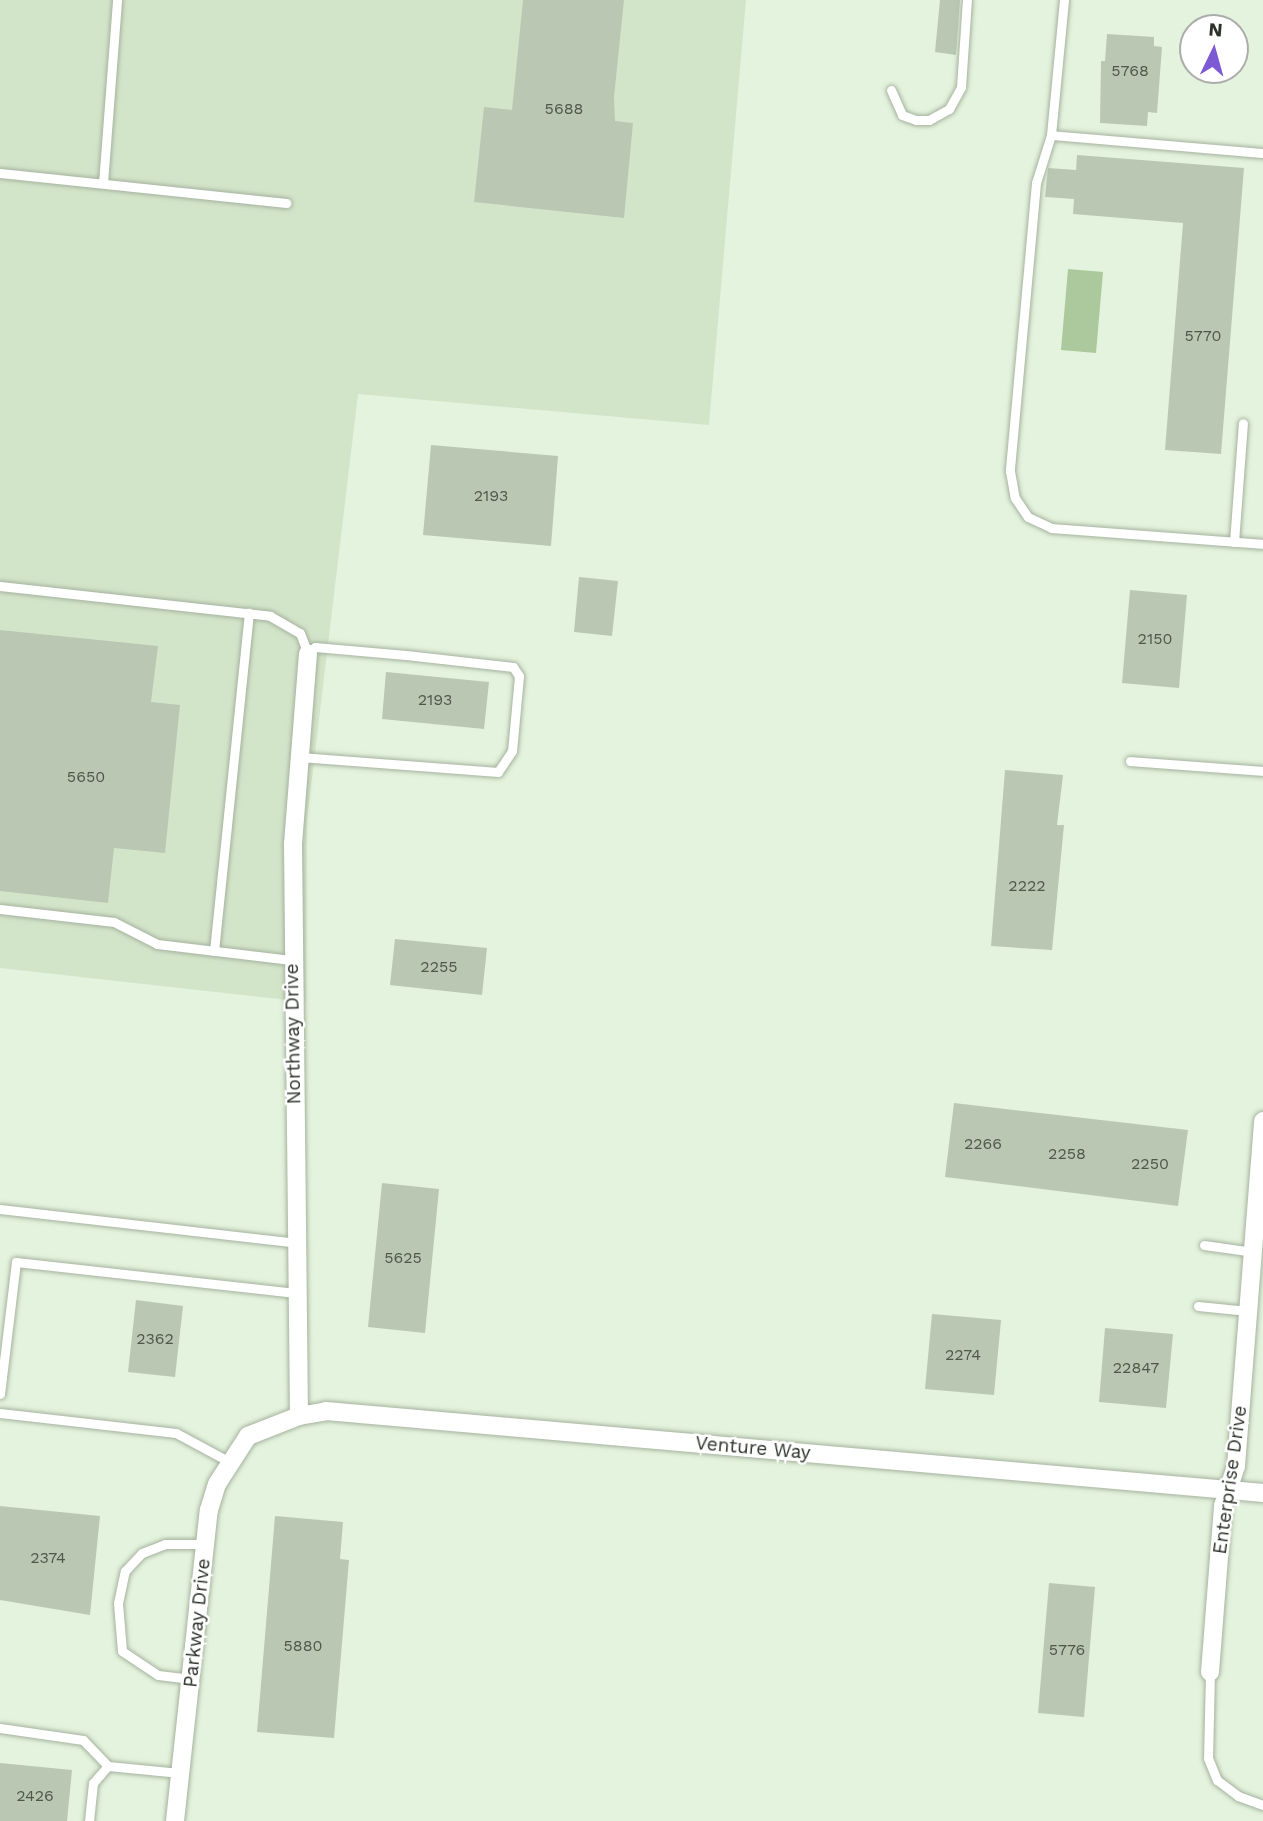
<!DOCTYPE html>
<style>
body{margin:0}
#map{position:relative;width:1263px;height:1821px;overflow:hidden;background:#e4f3dd;font-family:"Work Sans",sans-serif}
div>[style]{position:absolute}
.built>*{inset:0;background:#d3e5c9}
.green>*{inset:0;background:#acc99d}
.building>*{inset:0;background:#bac8b3}
.roads{filter:drop-shadow(0 0 2px #a5b29e) drop-shadow(0 0 2px #a5b29e)}
.lane>*{height:9px;margin:-4.5px;padding:0 4.5px;transform-origin:4.5px;border-radius:4.5px;background:#fff}
.street>*{height:18px;margin:-9px;padding:0 9px;transform-origin:9px;border-radius:9px;background:#fff}
span{translate:-50% -50%;white-space:nowrap;text-align:center;line-height:1.15;-webkit-text-stroke:5px #fff;paint-order:stroke}
.number-label{font-size:16px;color:#50584c}
.number-label span{-webkit-text-stroke-width:0}
.street-label{font-size:19px;color:#2c322a}
.north{position:absolute;left:1179px;top:14px;width:70px;height:70px;box-sizing:border-box;background:#fff;border:2px solid #abadaa;border-radius:50%;rotate:5deg;font-size:19px;font-weight:700;line-height:28px;text-align:center;color:#2c322a}
.north::after{content:'';display:block;margin:auto;width:24px;height:32px;background:#7d5ad4;clip-path:polygon(50% 0,100% 100%,50% 72%,0 100%)}
</style>
<div id="map">
<div class="built">
<i style="clip-path:polygon(0 0,746px 0,709px 425px,358px 394px,307px 820px,306px 1002px,0 968px)"></i>
</div>
<div class="green">
<i style="clip-path:polygon(1068px 269px,1103px 272px,1096px 353px,1061px 350px)"></i>
</div>
<div class="building">
<i style="clip-path:polygon(523px 0,624px 0,614px 97px,615px 121px,633px 123px,624px 218px,474px 202px,484px 107px,512px 110px)"></i>
<i style="clip-path:polygon(940px 0,960px 0,956px 55px,935px 52px)"></i>
<i style="clip-path:polygon(1107px 34px,1154px 37px,1154px 46px,1162px 47px,1157px 113px,1148px 112px,1147px 126px,1100px 123px,1101px 61px,1105px 61px)"></i>
<i style="clip-path:polygon(1077px 155px,1244px 168px,1221px 454px,1165px 450px,1183px 223px,1073px 214px,1074px 199px,1045px 197px,1048px 168px,1076px 170px)"></i>
<i style="clip-path:polygon(431px 445px,558px 456px,551px 546px,423px 535px)"></i>
<i style="clip-path:polygon(579px 577px,618px 581px,612px 636px,574px 632px)"></i>
<i style="clip-path:polygon(1130px 590px,1187px 595px,1179px 688px,1122px 683px)"></i>
<i style="clip-path:polygon(0 630px,158px 646px,151px 702px,180px 705px,165px 853px,114px 848px,108px 903px,0 891px)"></i>
<i style="clip-path:polygon(386px 672px,489px 682px,484px 729px,382px 719px)"></i>
<i style="clip-path:polygon(1005px 770px,1063px 775px,1057px 825px,1064px 825px,1052px 950px,991px 946px)"></i>
<i style="clip-path:polygon(395px 939px,487px 948px,482px 995px,390px 985px)"></i>
<i style="clip-path:polygon(954px 1103px,1188px 1130px,1178px 1206px,945px 1177px)"></i>
<i style="clip-path:polygon(382px 1183px,439px 1189px,425px 1333px,368px 1327px)"></i>
<i style="clip-path:polygon(136px 1300px,183px 1306px,175px 1377px,128px 1372px)"></i>
<i style="clip-path:polygon(932px 1314px,1001px 1320px,994px 1395px,925px 1389px)"></i>
<i style="clip-path:polygon(1105px 1328px,1173px 1334px,1166px 1408px,1099px 1402px)"></i>
<i style="clip-path:polygon(0 1506px,100px 1516px,90px 1615px,0 1600px)"></i>
<i style="clip-path:polygon(275px 1516px,343px 1522px,340px 1559px,349px 1560px,334px 1738px,257px 1732px)"></i>
<i style="clip-path:polygon(1049px 1583px,1095px 1587px,1084px 1717px,1038px 1713px)"></i>
<i style="clip-path:polygon(0 1763px,72px 1770px,67px 1821px,0 1821px)"></i>
</div>
<div class="roads">
<div class="lane">
<i style="left:1064px;top:0;width:136px;rotate:95.5deg"></i>
<i style="left:1051px;top:135px;width:50px;rotate:107.4deg"></i>
<i style="left:1036px;top:183px;width:289px;rotate:95.2deg"></i>
<i style="left:1010px;top:471px;width:27px;rotate:80deg"></i>
<i style="left:1015px;top:498px;width:23px;rotate:56deg"></i>
<i style="left:1028px;top:517px;width:26px;rotate:25deg"></i>
<i style="left:1052px;top:528px;width:212px;rotate:4.3deg"></i>
<i style="left:891px;top:90px;width:27px;rotate:66deg"></i>
<i style="left:902px;top:115px;width:15px;rotate:20deg"></i>
<i style="left:916px;top:120px;width:13px"></i>
<i style="left:929px;top:120px;width:23px;rotate:-29deg"></i>
<i style="left:949px;top:109px;width:25px;rotate:-61deg"></i>
<i style="left:961px;top:87px;width:87px;rotate:-86.1deg"></i>
<i style="left:1051px;top:135px;width:213px;rotate:4.9deg"></i>
<i style="left:0;top:173px;width:288px;rotate:6deg"></i>
<i style="left:103px;top:183px;width:184px;rotate:-85.6deg"></i>
<i style="left:1234px;top:542px;width:119px;rotate:-85.7deg"></i>
<i style="left:0;top:586px;width:272px;rotate:6.3deg"></i>
<i style="left:270px;top:616px;width:34px;rotate:30deg"></i>
<i style="left:300px;top:633px;width:22px;rotate:69deg"></i>
<i style="left:308px;top:654px;width:10px;rotate:-45deg"></i>
<i style="left:315px;top:647px;width:91px;rotate:5deg"></i>
<i style="left:406px;top:655px;width:108px;rotate:6.4deg"></i>
<i style="left:513px;top:667px;width:11px;rotate:56deg"></i>
<i style="left:519px;top:676px;width:75px;rotate:95.3deg"></i>
<i style="left:512px;top:751px;width:25px;rotate:124deg"></i>
<i style="left:498px;top:772px;width:199px;rotate:-175.7deg"></i>
<i style="left:1130px;top:761px;width:133px;rotate:4.3deg"></i>
<i style="left:0;top:909px;width:115px;rotate:6.5deg"></i>
<i style="left:114px;top:922px;width:48px;rotate:27.1deg"></i>
<i style="left:157px;top:944px;width:135px;rotate:6.8deg"></i>
<i style="left:214px;top:951px;width:340px;rotate:-84.1deg"></i>
<i style="left:0;top:1209px;width:299px;rotate:6.5deg"></i>
<i style="left:1204px;top:1245px;width:49px;rotate:8.1deg"></i>
<i style="left:1198px;top:1306px;width:50px;rotate:5.7deg"></i>
<i style="left:0;top:1394px;width:133px;rotate:-83.1deg"></i>
<i style="left:16px;top:1262px;width:284px;rotate:6.3deg"></i>
<i style="left:0;top:1413px;width:177px;rotate:6.5deg"></i>
<i style="left:176px;top:1433px;width:59px;rotate:28.3deg"></i>
<i style="left:1210px;top:1672px;width:86px;rotate:91.3deg"></i>
<i style="left:1208px;top:1758px;width:24px;rotate:68deg"></i>
<i style="left:1217px;top:1780px;width:26px;rotate:37deg"></i>
<i style="left:1238px;top:1796px;width:27px;rotate:20deg"></i>
<i style="left:191px;top:1679px;width:33px;rotate:-173deg"></i>
<i style="left:158px;top:1675px;width:43px;rotate:-146.3deg"></i>
<i style="left:122px;top:1651px;width:48px;rotate:-94.8deg"></i>
<i style="left:118px;top:1603px;width:33px;rotate:-78deg"></i>
<i style="left:125px;top:1571px;width:25px;rotate:-47deg"></i>
<i style="left:142px;top:1553px;width:25px;rotate:-21deg"></i>
<i style="left:165px;top:1544px;width:41px"></i>
<i style="left:0;top:1728px;width:84px;rotate:8.2deg"></i>
<i style="left:83px;top:1740px;width:36px;rotate:46deg"></i>
<i style="left:89px;top:1821px;width:38px;rotate:-84deg"></i>
<i style="left:93px;top:1783px;width:23px;rotate:-49deg"></i>
<i style="left:108px;top:1766px;width:72px;rotate:5.6deg"></i>
</div>
<div class="street">
<i style="left:299px;top:1416px;width:572px;rotate:-90.6deg"></i>
<i style="left:293px;top:844px;width:191px;rotate:-85.5deg"></i>
<i style="left:1210px;top:1672px;width:167px;rotate:-85.5deg"></i>
<i style="left:1223px;top:1506px;width:42px;rotate:-72deg"></i>
<i style="left:1236px;top:1466px;width:346px;rotate:-85.5deg"></i>
<i style="left:175px;top:1821px;width:313px;rotate:-83.8deg"></i>
<i style="left:209px;top:1510px;width:27px;rotate:-73deg"></i>
<i style="left:217px;top:1484px;width:57px;rotate:-57.1deg"></i>
<i style="left:248px;top:1436px;width:55px;rotate:-21.4deg"></i>
<i style="left:299px;top:1416px;width:27px;rotate:-10deg"></i>
<i style="left:326px;top:1411px;width:941px;rotate:5deg"></i>
</div>
</div>
<div class="number-label">
<span style="left:1130px;top:71px">5768</span>
<span style="left:564px;top:109px">5688</span>
<span style="left:1203px;top:336px">5770</span>
<span style="left:491px;top:496px">2193</span>
<span style="left:1155px;top:639px">2150</span>
<span style="left:435px;top:700px">2193</span>
<span style="left:86px;top:777px">5650</span>
<span style="left:1027px;top:886px">2222</span>
<span style="left:439px;top:967px">2255</span>
<span style="left:983px;top:1144px">2266</span>
<span style="left:1067px;top:1154px">2258</span>
<span style="left:1150px;top:1164px">2250</span>
<span style="left:403px;top:1258px">5625</span>
<span style="left:155px;top:1339px">2362</span>
<span style="left:963px;top:1355px">2274</span>
<span style="left:1136px;top:1368px">22847</span>
<span style="left:48px;top:1558px">2374</span>
<span style="left:303px;top:1646px">5880</span>
<span style="left:1067px;top:1650px">5776</span>
<span style="left:35px;top:1796px">2426</span>
</div>
<div class="street-label">
<span style="left:293px;top:1034px;rotate:-91deg">Northway Drive</span>
<span style="left:753px;top:1448px;rotate:5deg">Venture Way</span>
<span style="left:1230px;top:1480px;rotate:-82deg">Enterprise Drive</span>
<span style="left:197px;top:1623px;rotate:-84deg">Parkway Drive</span>
</div>
<div class="north">N</div>
</div>
